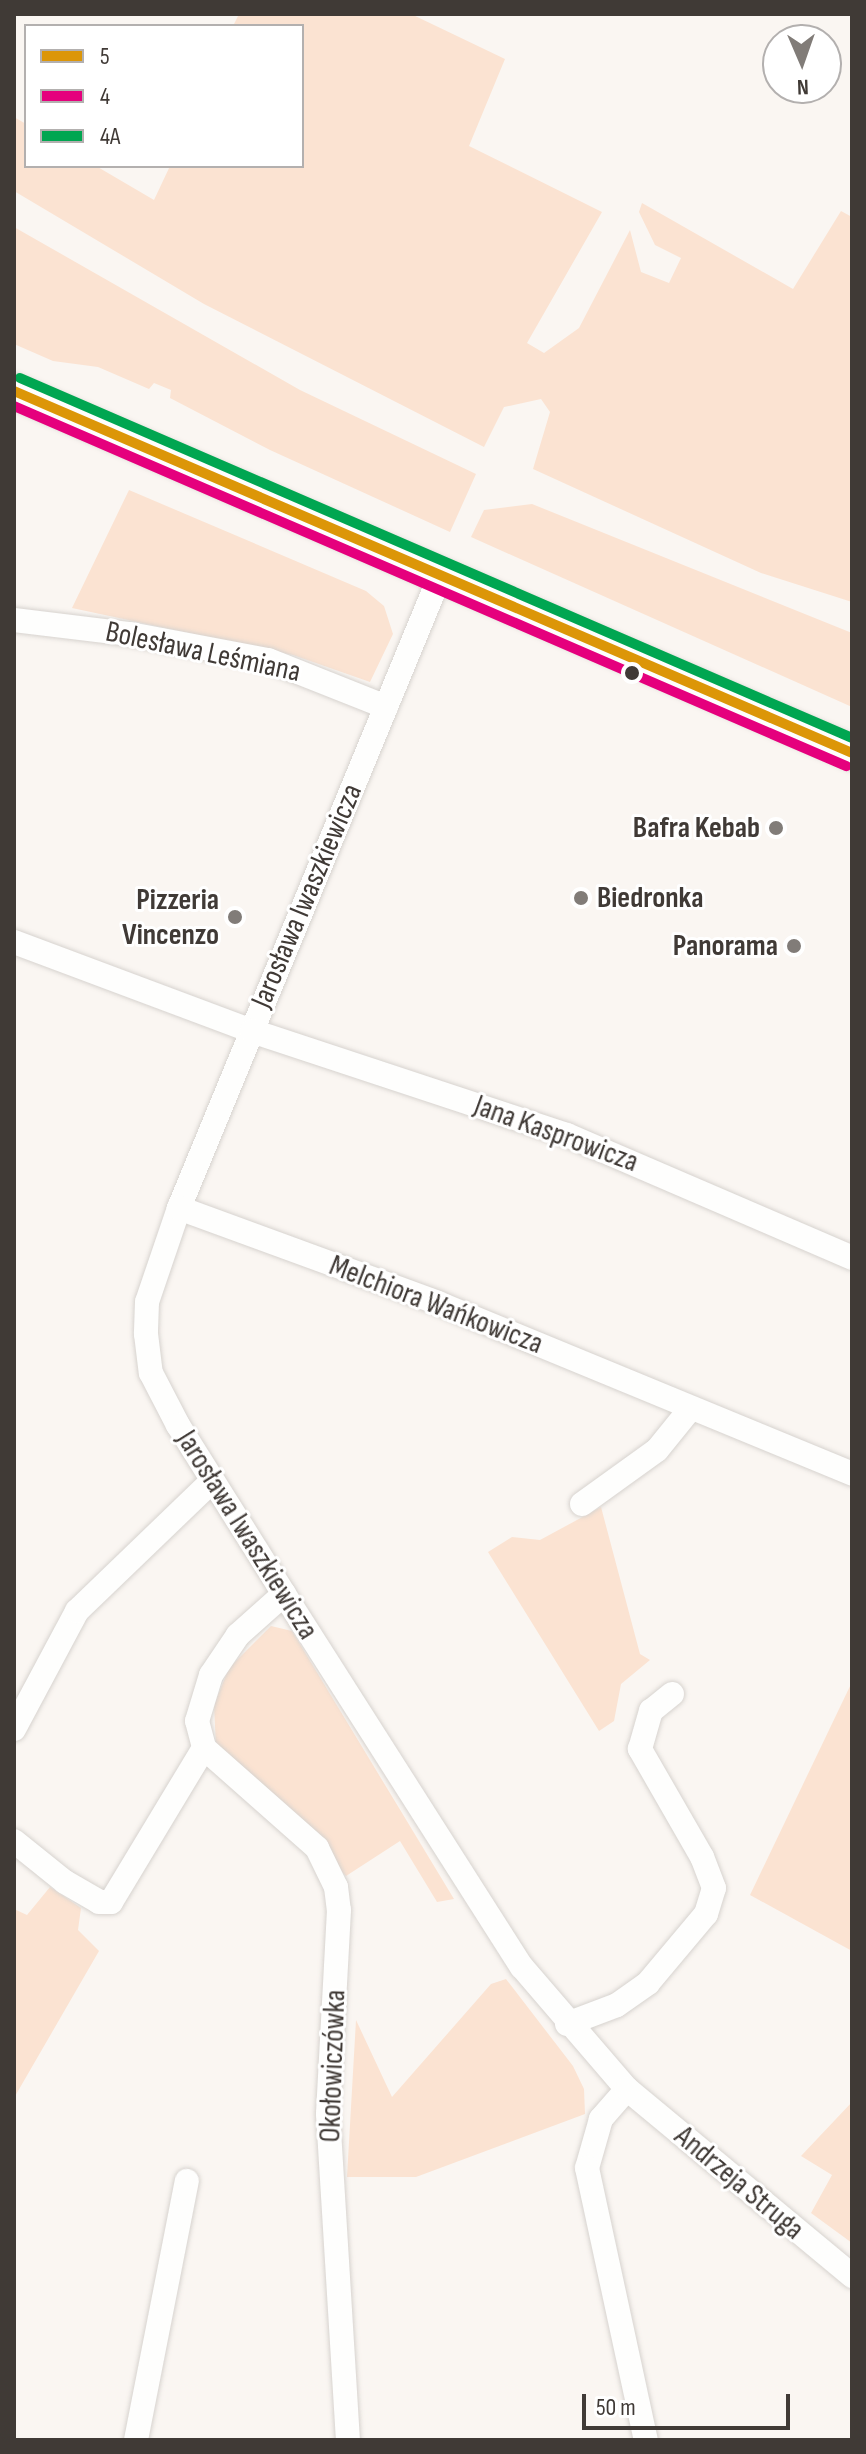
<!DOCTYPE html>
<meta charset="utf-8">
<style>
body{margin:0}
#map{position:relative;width:866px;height:2454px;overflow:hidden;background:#faf6f2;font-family:"Sofia Sans Condensed",sans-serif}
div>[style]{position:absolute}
.green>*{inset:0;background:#fbe3d2}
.roads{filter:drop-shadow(0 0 2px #d7d3cf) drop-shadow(0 0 2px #d7d3cf)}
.minor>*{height:24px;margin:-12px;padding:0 12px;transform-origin:12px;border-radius:12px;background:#fefefd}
.secondary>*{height:34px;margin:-17px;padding:0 17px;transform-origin:17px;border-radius:17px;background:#fefefd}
.bus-1>*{height:10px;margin:-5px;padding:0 5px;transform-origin:5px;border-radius:5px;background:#dc9608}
.bus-2>*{height:10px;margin:-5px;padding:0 5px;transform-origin:5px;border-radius:5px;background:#e5007d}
.bus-3>*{height:10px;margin:-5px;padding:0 5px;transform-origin:5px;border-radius:5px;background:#00a651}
.dots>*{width:22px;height:22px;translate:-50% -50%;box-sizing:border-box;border:4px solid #fff;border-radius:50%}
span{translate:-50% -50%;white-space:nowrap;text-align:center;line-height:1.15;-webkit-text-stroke:6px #fff;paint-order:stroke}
.street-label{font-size:30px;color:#403a36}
.poi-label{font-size:30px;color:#403a36;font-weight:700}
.right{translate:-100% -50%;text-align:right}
.left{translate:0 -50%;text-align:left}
.frame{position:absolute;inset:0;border:16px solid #403a36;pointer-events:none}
.legend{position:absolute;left:24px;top:24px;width:280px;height:144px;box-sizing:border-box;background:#fff;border:2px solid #b3b0af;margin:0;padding:10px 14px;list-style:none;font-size:24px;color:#403a36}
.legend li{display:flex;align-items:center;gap:16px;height:40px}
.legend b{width:40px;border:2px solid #b3b0af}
.north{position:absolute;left:762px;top:24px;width:80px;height:80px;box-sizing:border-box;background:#fff;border:2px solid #b3b0af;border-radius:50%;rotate:178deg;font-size:22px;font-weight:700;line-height:32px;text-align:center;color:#403a36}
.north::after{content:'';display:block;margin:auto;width:28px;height:36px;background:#817c78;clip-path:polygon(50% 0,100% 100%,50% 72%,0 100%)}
.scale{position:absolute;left:582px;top:2394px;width:208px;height:36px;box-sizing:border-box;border:4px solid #403a36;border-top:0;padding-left:10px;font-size:24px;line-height:28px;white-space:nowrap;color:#403a36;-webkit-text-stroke:6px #fff;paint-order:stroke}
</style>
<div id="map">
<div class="green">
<i style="clip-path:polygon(239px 14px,411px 14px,505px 59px,469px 146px,602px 212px,527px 343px,544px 353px,579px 328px,630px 230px,641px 272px,669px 283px,681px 258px,655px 245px,639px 212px,642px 203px,793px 289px,841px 211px,852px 217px,852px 602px,761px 573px,533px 469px,550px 412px,541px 399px,504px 407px,484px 447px,204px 304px,14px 191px,14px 117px,26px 124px,26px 166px,96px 166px,154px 200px,170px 166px,302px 166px,302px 26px,233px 26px)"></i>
<i style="clip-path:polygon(14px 227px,300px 390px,476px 474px,450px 532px,270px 450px,170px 398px,171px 390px,154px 383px,149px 389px,98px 367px,53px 361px,14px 344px)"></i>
<i style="clip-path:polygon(129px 490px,366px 591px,384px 606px,393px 634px,370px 682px,293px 655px,72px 608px)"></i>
<i style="clip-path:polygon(532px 504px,852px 633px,852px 707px,471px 537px,484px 510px)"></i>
<i style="clip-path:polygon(601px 1507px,640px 1654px,650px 1660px,621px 1684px,614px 1721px,599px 1731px,488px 1552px,512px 1537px,540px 1540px)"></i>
<i style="clip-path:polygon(271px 1626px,292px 1631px,454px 1899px,437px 1902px,400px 1841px,346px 1876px,216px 1746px,214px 1705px,229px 1668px)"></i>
<i style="clip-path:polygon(852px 1682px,852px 1951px,750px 1895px)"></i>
<i style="clip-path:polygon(50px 1887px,81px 1908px,78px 1930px,99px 1951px,14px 2098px,14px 1909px,27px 1915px)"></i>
<i style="clip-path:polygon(506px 1979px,573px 2066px,584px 2089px,585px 2114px,416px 2177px,347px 2177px,356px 2020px,392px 2097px,491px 1984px)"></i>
<i style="clip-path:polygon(852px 2102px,852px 2243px,811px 2213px,832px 2175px,801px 2156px)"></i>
</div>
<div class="roads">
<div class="minor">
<i style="left:440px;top:576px;width:684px;rotate:112.44deg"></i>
<i style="left:179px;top:1208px;width:99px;rotate:108.8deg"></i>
<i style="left:147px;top:1302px;width:32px;rotate:92deg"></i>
<i style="left:146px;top:1334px;width:39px;rotate:83deg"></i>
<i style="left:151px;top:1373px;width:59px;rotate:62.6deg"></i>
<i style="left:178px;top:1425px;width:199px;rotate:57.9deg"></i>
<i style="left:284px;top:1594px;width:442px;rotate:57.5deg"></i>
<i style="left:522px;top:1967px;width:161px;rotate:49.3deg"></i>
<i style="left:627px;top:2089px;width:40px;rotate:131deg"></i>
<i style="left:601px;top:2119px;width:51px;rotate:105.9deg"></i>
<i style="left:587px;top:2168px;width:278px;rotate:77.8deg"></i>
<i style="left:14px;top:620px;width:117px;rotate:6.9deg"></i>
<i style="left:130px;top:634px;width:140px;rotate:10.7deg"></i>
<i style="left:268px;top:660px;width:127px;rotate:21.7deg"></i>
<i style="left:14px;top:942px;width:254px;rotate:20.5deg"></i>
<i style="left:252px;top:1031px;width:332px;rotate:18.3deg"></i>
<i style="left:567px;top:1135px;width:310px;rotate:23.3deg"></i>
<i style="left:179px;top:1208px;width:276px;rotate:20.1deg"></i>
<i style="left:438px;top:1303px;width:448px;rotate:22.4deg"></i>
<i style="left:582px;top:1504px;width:92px;rotate:-35.8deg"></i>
<i style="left:657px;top:1450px;width:54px;rotate:-51deg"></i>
<i style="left:284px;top:1594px;width:62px;rotate:138.3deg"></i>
<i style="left:238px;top:1635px;width:48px;rotate:124deg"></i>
<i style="left:211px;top:1675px;width:48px;rotate:106.9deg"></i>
<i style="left:197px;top:1721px;width:28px;rotate:75deg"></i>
<i style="left:204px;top:1748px;width:151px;rotate:41.5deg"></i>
<i style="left:317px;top:1848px;width:43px;rotate:64deg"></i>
<i style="left:336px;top:1887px;width:23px;rotate:83deg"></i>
<i style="left:339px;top:1910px;width:204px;rotate:93.1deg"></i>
<i style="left:328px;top:2114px;width:327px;rotate:86.5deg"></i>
<i style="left:14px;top:1729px;width:134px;rotate:-61.9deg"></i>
<i style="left:77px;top:1611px;width:187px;rotate:-43.9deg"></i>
<i style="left:14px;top:1841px;width:65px;rotate:38.8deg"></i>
<i style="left:65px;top:1882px;width:39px;rotate:30deg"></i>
<i style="left:99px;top:1902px;width:12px"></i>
<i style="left:111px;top:1902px;width:180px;rotate:-58.9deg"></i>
<i style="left:567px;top:2024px;width:53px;rotate:-20.8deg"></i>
<i style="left:617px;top:2005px;width:38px;rotate:-35deg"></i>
<i style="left:648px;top:1983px;width:90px;rotate:-50deg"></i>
<i style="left:706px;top:1914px;width:27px;rotate:-73deg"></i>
<i style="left:714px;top:1888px;width:33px;rotate:-111deg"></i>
<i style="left:702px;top:1857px;width:125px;rotate:-119.9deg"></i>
<i style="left:640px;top:1749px;width:40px;rotate:-74deg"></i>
<i style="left:651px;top:1711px;width:27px;rotate:-39deg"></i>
<i style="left:627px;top:2089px;width:293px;rotate:39.7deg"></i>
<i style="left:136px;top:2440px;width:264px;rotate:-78.9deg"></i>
</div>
<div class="secondary">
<i style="left:14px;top:391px;width:913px;rotate:23.36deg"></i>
</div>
</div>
<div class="bus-1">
<i style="left:14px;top:391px;width:913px;rotate:23.36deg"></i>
</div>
<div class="bus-2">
<i style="left:14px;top:406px;width:907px;rotate:23.4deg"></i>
</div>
<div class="bus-3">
<i style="left:20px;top:378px;width:907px;rotate:23.4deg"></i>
</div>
<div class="dots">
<i style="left:632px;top:673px;background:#403a36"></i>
<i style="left:776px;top:828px;background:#817c78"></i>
<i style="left:581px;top:898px;background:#817c78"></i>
<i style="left:235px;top:917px;background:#817c78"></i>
<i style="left:794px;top:946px;background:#817c78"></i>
</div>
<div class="street-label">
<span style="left:203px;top:652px;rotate:12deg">Bolesława Leśmiana</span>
<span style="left:307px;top:896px;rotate:-67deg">Jarosława Iwaszkiewicza</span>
<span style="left:556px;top:1134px;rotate:20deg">Jana Kasprowicza</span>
<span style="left:436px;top:1305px;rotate:21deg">Melchiora Wańkowicza</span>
<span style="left:247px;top:1535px;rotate:58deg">Jarosława Iwaszkiewicza</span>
<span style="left:333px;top:2066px;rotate:-88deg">Okołowiczówka</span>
<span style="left:739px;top:2183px;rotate:40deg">Andrzeja Struga</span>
</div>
<div class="poi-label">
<span class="right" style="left:760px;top:828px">Bafra Kebab</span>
<span class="left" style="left:597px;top:898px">Biedronka</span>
<span class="right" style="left:219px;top:917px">Pizzeria<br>Vincenzo</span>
<span class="right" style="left:778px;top:946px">Panorama</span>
</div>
<div class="frame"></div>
<ul class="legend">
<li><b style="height:10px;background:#dc9608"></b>5</li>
<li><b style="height:10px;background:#e5007d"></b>4</li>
<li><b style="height:10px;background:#00a651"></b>4A</li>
</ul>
<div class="north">N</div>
<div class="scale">50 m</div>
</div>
